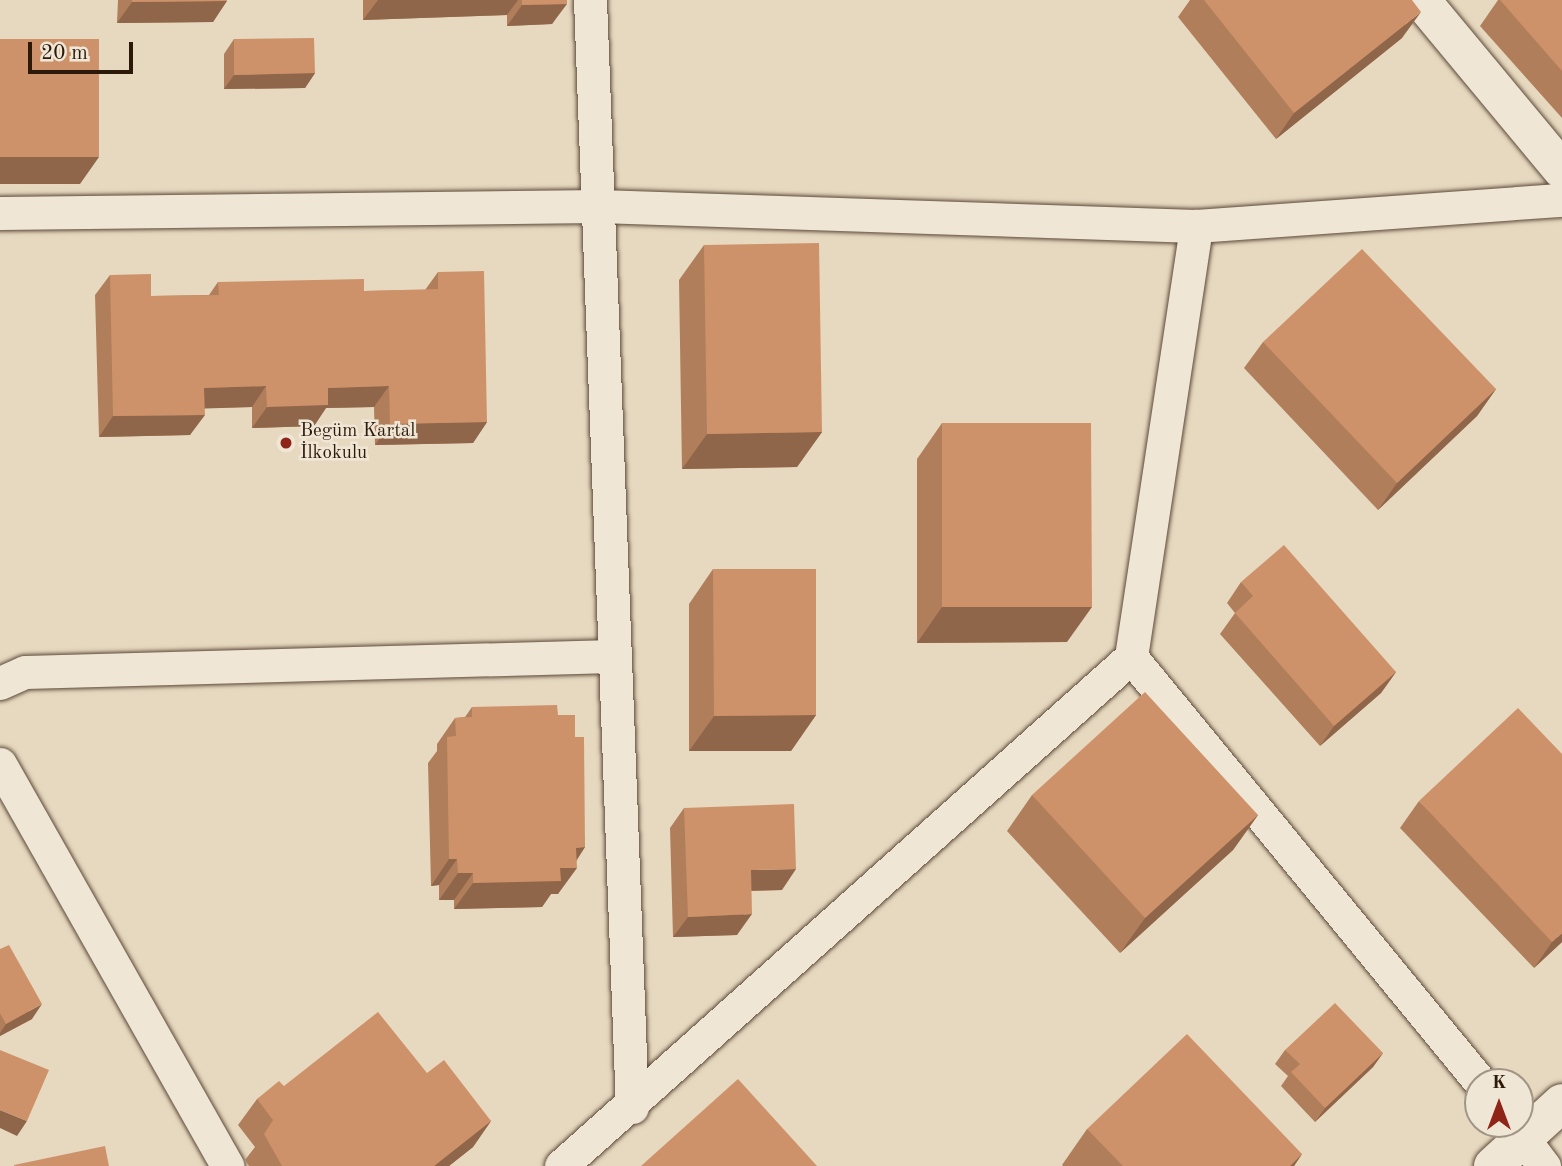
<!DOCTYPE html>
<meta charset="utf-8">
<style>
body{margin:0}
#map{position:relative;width:1562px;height:1166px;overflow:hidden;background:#e7d9c0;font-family:"Old Standard TT",serif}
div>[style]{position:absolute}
.roads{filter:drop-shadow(0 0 2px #5c4937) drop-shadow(0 0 2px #5c4937)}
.street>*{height:33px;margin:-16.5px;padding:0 16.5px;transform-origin:16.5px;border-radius:16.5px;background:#efe6d6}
.secondary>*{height:38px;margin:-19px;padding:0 19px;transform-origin:19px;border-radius:19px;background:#efe6d6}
.wall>*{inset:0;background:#b07e5b}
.shaded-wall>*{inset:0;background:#90664a}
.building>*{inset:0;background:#cd926a}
.dots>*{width:19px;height:19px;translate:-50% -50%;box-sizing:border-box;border:4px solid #efe6d6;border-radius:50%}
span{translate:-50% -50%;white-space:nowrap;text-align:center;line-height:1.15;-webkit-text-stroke:5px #efe6d6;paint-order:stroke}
.poi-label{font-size:19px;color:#2d1909}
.left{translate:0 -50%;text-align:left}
.north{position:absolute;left:1464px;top:1068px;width:70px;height:70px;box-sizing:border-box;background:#efe6d6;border:2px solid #a19484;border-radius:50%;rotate:0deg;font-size:19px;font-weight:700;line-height:28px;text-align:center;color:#2d1909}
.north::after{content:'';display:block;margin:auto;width:24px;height:32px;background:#8f2418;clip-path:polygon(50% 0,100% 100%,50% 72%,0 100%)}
.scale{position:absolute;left:28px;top:42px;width:105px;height:32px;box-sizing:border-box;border:4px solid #2d1909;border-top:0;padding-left:9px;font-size:21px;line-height:24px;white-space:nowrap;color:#2d1909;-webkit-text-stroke:5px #efe6d6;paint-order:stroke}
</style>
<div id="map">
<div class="roads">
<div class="street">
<i style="left:590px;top:0;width:1108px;rotate:87.83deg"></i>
<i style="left:0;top:213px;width:599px;rotate:-0.67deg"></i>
<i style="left:599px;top:206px;width:597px;rotate:1.92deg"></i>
<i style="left:1196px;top:226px;width:367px;rotate:-4.1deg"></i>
<i style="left:1131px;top:657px;width:550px;rotate:50.61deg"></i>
<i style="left:0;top:683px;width:27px;rotate:-24deg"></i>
<i style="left:25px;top:672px;width:588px;rotate:-1.56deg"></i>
<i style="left:0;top:764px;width:462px;rotate:60.5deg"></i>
<i style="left:1512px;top:1124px;width:53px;rotate:52.7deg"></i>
<i style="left:561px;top:1166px;width:764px;rotate:-41.76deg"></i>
<i style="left:1131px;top:657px;width:436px;rotate:-81.4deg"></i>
</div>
<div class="secondary">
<i style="left:1421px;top:0;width:221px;rotate:50.3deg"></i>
<i style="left:1493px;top:1166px;width:93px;rotate:-42.4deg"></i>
</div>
</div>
<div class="wall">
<i style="clip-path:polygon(118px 0,227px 0,213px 22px,117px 23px)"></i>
<i style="clip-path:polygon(363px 0,567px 0,552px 24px,507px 26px,507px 15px,363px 20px)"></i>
<i style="clip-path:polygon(1190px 0,1412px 0,1402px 38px,1276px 139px,1178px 17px)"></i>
<i style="clip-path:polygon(1498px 0,1562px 0,1562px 118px,1480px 26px)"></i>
<i style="clip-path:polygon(234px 39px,315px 73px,305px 88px,224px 89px,224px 54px)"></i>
<i style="clip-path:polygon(704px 245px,822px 432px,797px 467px,682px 469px,679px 280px)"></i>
<i style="clip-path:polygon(438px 272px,487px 422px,473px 443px,375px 445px,374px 407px,326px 408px,314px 426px,252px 428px,252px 407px,205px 408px,190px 435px,99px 437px,95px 295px,110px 275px,151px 296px,209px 295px,218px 282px,364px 291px,425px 290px)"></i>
<i style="clip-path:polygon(1263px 342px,1496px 389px,1477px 416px,1378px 510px,1244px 368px)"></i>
<i style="clip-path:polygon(942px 423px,1067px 642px,917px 643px,917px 459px)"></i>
<i style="clip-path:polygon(713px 569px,816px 715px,791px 751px,689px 751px,689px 604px)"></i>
<i style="clip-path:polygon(1241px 582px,1396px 672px,1381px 693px,1320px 746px,1220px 634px,1235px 613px,1227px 603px)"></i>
<i style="clip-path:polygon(472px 707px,558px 715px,575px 737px,585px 847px,577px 860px,558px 894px,551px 894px,542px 907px,454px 909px,454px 900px,439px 900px,439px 885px,431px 886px,428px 763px,437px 751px,437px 744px,455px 718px,465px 717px)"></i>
<i style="clip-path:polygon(1032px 795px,1258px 815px,1233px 850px,1120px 953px,1007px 831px)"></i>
<i style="clip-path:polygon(1419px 801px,1562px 942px,1534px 968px,1400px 828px)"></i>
<i style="clip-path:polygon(684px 808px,782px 890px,751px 891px,737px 935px,673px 937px,670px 828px)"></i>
<i style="clip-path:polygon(0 949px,32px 1019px,0 1036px)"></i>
<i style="clip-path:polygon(1285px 1050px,1383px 1053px,1373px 1067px,1315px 1122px,1281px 1086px,1288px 1076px,1275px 1064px)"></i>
<i style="clip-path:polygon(427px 1073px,491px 1121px,473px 1147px,449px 1166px,249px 1166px,245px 1160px,255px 1147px,238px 1125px,257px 1099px,284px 1086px)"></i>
<i style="clip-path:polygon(1087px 1129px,1302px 1154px,1294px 1166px,1063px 1166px,1062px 1165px)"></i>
</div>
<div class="shaded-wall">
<i style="clip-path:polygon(378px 0,518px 0,507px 15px,363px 20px)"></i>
<i style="clip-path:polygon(227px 1px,213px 22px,117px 23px,132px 2px)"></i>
<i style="clip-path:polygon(567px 4px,552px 24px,507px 26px,522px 5px)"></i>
<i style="clip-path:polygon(1421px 12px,1402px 38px,1276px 139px,1294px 113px)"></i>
<i style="clip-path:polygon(315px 73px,305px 88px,224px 89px,234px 75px)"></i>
<i style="clip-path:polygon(0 157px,99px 157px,80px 184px,0 184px)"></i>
<i style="clip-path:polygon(266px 386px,252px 407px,190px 409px,204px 388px)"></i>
<i style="clip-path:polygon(389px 386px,374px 407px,326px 408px,314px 426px,252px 428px,267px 407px,328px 388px)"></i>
<i style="clip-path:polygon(1496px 389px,1477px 416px,1378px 510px,1397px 483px)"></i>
<i style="clip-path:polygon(205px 415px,190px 435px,99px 437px,113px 416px)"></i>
<i style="clip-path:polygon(487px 422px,473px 443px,375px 445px,390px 424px)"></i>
<i style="clip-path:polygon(822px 432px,797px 467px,682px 469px,707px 434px)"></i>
<i style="clip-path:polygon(942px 607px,1092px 607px,1067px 642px,917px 643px)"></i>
<i style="clip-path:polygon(1396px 672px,1381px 693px,1320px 746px,1334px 726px)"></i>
<i style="clip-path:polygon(816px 715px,791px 751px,689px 751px,714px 716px)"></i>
<i style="clip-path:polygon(1258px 815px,1233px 850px,1120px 953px,1145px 918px)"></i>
<i style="clip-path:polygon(585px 847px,571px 868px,577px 868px,558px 894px,551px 894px,542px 907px,454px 909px,473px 883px,576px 848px)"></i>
<i style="clip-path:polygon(449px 859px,457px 859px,439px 885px,431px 886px)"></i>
<i style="clip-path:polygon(796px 869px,782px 890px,736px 891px,751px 870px)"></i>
<i style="clip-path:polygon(458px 873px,473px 873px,454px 900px,439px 900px)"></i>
<i style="clip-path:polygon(752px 914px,737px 935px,673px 937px,688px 917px)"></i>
<i style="clip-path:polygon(1562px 933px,1562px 942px,1534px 968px,1552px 942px)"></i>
<i style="clip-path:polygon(42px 1004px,32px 1019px,0 1036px,0 1033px,6px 1024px)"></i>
<i style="clip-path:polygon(1383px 1053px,1373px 1067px,1315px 1122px,1325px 1108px)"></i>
<i style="clip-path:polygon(0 1110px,27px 1121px,17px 1136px,0 1128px)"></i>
<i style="clip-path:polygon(491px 1121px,473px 1147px,449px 1166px,434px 1166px)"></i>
<i style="clip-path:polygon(1302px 1154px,1294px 1166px,1290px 1166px)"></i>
</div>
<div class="building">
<i style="clip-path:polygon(132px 0,227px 0,227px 1px,132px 2px)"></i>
<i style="clip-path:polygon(522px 0,567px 0,567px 4px,522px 5px)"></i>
<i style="clip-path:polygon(1204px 0,1412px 0,1421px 12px,1294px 113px)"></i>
<i style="clip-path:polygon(1500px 0,1562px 0,1562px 71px)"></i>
<i style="clip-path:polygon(314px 38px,315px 73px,234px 75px,234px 39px)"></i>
<i style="clip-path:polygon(0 39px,99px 39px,99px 157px,0 157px)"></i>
<i style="clip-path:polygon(819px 243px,822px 432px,707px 434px,704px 245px)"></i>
<i style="clip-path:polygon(1362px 249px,1496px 389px,1397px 483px,1263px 342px)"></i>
<i style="clip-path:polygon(484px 271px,487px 422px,390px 424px,389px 386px,328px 388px,328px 405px,267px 407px,266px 386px,204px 388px,205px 415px,113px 416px,110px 275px,151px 274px,151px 296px,219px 295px,218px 282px,364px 279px,364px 291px,438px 289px,438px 272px)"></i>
<i style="clip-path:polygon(942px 423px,1091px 423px,1092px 607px,942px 607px)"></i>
<i style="clip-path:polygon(1284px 545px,1396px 672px,1334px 726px,1235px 613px,1253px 596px,1241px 582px)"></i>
<i style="clip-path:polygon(713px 569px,816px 569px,816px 715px,714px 716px)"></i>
<i style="clip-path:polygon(1145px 692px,1258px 815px,1145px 918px,1032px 795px)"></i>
<i style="clip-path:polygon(557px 705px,558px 715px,575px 715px,575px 737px,584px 737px,585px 847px,576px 848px,577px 868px,560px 868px,561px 881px,473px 883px,473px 873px,458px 873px,457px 859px,449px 859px,447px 737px,456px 736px,455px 718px,472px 717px,472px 707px)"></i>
<i style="clip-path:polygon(1518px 708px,1562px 754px,1562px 933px,1552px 942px,1419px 801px)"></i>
<i style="clip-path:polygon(794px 804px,796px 869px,751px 870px,752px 914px,688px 917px,684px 808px)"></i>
<i style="clip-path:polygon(9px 945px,42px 1004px,6px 1024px,0 1013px,0 949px)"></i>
<i style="clip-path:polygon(1335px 1003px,1383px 1053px,1325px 1108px,1291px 1072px,1300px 1064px,1285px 1050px)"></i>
<i style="clip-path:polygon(378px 1012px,427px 1073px,444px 1060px,491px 1121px,434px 1166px,282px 1166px,264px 1134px,273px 1120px,257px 1099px,279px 1081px,284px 1086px)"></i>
<i style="clip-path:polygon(1187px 1034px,1302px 1154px,1290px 1166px,1123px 1166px,1087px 1129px)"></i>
<i style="clip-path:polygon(0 1050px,49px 1070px,27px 1121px,0 1110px)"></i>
<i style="clip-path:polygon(738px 1079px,817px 1166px,641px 1166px)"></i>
<i style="clip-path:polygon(105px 1146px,109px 1166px,14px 1166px,14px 1165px)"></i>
</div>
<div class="dots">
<i style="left:286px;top:443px;background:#8f2418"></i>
</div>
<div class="poi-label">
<span class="left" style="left:300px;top:443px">Begüm Kartal<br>İlkokulu</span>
</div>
<div class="north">K</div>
<div class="scale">20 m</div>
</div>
